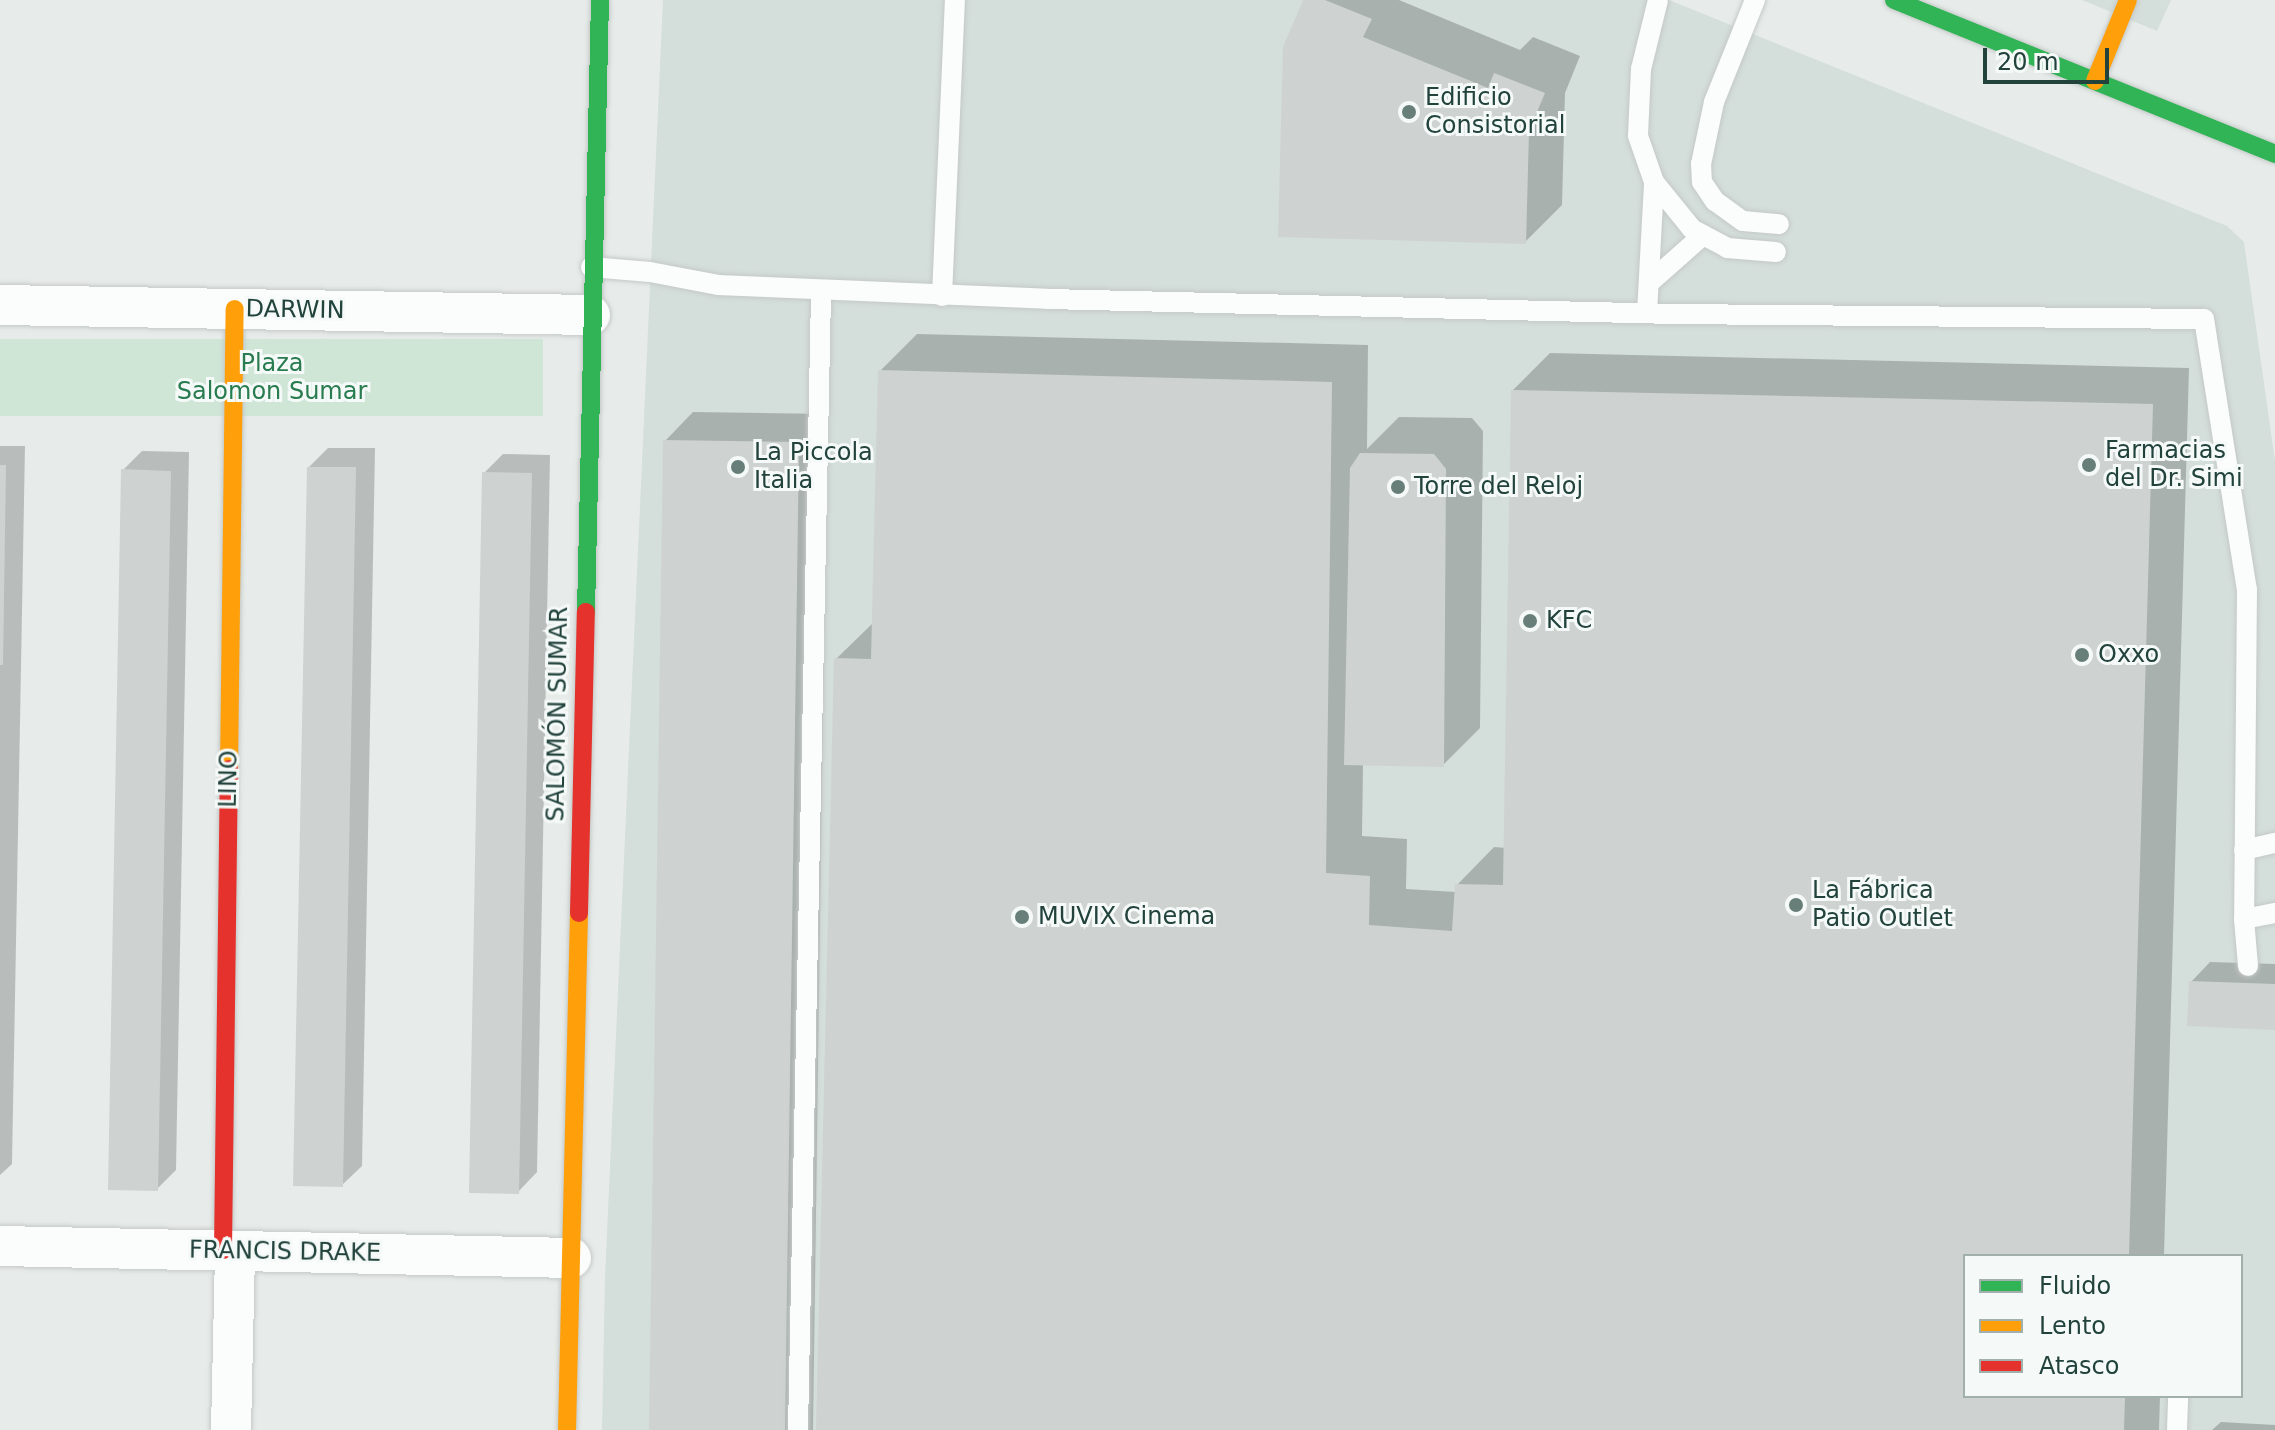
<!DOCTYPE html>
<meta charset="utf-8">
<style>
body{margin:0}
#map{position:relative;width:2275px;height:1430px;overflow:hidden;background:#e7ecea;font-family:"DejaVu Sans",sans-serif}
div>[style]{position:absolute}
.built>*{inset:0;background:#d4deda}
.green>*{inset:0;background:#cfe6d7}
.shadow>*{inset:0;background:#0003}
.building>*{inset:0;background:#ced3d1}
.roads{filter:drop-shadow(0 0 2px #c4c9c7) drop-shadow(0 0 2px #c4c9c7)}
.lane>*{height:20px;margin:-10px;padding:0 10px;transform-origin:10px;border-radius:10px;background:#fbfcfc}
.street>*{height:40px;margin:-20px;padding:0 20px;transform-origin:20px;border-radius:20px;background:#fbfcfc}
.fast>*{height:18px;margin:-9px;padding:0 9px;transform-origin:9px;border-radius:9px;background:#30b455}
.slow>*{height:18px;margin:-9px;padding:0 9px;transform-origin:9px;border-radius:9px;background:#ff9f0a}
.jam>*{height:18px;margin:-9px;padding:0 9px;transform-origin:9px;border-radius:9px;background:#e5322d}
.dots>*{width:22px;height:22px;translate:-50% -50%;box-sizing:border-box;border:4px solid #f5faf8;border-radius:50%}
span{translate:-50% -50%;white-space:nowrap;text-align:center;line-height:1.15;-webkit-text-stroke:6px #f5faf8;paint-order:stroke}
.poi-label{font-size:24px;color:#22423c}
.left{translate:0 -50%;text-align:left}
.street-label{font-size:24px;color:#22423c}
.park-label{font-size:24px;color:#287c4f}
.legend{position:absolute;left:1963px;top:1254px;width:280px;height:144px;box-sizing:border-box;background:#f5faf8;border:2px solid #a1b0ad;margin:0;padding:10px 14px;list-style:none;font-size:24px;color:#22423c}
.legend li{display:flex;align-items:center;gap:16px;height:40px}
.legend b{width:40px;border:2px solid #a1b0ad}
.scale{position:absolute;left:1983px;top:48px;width:126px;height:36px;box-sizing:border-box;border:4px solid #22423c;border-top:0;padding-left:10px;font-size:24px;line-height:28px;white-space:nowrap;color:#22423c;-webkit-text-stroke:6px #f5faf8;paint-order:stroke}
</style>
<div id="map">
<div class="built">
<i style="clip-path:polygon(evenodd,663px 0,1669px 0,2227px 226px,2244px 242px,2275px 461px,2275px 1430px,602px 1430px,605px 1277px,663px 0,1965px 1256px,2241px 1256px,2241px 1396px,1965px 1396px,1965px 1256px)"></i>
<i style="clip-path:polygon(2082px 0,2171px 0,2157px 31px)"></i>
</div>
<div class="green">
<i style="clip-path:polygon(0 339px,543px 339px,543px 416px,0 416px)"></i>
</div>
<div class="shadow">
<i style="clip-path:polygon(1305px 0,1399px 0,1520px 50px,1533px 37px,1580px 56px,1565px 93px,1562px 205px,1525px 242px)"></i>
<i style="clip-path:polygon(917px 334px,1368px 345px,1367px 449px,1399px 417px,1472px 418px,1483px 431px,1480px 728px,1443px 765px,1363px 764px,1362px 836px,1407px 839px,1406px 889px,1456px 892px,1457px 885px,1494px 847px,1506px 848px,1513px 390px,1550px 353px,2189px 368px,2164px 1256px,1965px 1256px,1965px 1396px,2160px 1396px,2159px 1430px,818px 1430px,836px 659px,874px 622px,880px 371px)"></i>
<i style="clip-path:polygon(693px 412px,827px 414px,813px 1430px,651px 1430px,665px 441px)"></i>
<i style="clip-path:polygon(0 446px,25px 446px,12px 1164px,0 1175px)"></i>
<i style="clip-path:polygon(328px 448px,375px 448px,362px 1166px,342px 1185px,309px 467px)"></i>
<i style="clip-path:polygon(142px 451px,189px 452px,176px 1170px,157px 1189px,123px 470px)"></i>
<i style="clip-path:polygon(503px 454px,550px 455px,537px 1172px,518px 1192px,484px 473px)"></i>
<i style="clip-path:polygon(2210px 962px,2275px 964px,2275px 1028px,2191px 982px)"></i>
<i style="clip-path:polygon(2221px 1422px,2275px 1425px,2275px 1430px,2212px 1430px)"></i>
</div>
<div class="building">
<i style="clip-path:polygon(1303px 0,1325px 0,1372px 19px,1363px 37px,1488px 88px,1494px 73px,1545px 93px,1529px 131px,1526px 244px,1278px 237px,1283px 47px)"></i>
<i style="clip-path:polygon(878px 370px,1332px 382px,1326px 873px,1370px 876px,1369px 925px,1452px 931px,1455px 884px,1503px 885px,1511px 390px,2153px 404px,2129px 1256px,1965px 1256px,1965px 1396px,2125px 1396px,2124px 1430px,816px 1430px,834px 658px,871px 659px)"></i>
<i style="clip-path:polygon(663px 440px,799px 442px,785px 1430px,649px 1430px)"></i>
<i style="clip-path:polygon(1360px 453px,1434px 454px,1446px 469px,1444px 767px,1344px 765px,1350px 468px)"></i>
<i style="clip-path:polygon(0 465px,6px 465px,3px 665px,0 665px)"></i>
<i style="clip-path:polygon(307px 467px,356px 467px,343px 1187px,293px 1186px)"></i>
<i style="clip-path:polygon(121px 469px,171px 471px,158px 1191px,108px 1190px)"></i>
<i style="clip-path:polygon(482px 472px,532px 473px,519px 1194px,469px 1193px)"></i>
<i style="clip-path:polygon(2189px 981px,2275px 984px,2275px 1030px,2187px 1026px)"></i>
</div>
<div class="roads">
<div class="lane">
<i style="left:1658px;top:0;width:71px;rotate:103.8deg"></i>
<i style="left:1641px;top:69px;width:67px;rotate:92.6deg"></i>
<i style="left:1638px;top:136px;width:49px;rotate:70.8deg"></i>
<i style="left:1654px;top:182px;width:60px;rotate:51deg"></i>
<i style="left:1692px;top:229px;width:40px;rotate:28deg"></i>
<i style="left:1727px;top:248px;width:49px;rotate:4.7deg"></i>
<i style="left:1755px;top:0;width:110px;rotate:111.9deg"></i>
<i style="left:1714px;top:102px;width:63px;rotate:101.8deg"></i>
<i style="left:1701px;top:164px;width:18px;rotate:87deg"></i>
<i style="left:1702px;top:182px;width:23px;rotate:56deg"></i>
<i style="left:1715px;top:201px;width:34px;rotate:36deg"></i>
<i style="left:1743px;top:221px;width:36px;rotate:5deg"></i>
<i style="left:591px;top:267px;width:59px;rotate:4.8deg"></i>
<i style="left:650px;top:272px;width:69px;rotate:10.8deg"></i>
<i style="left:718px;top:285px;width:329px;rotate:2.4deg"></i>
<i style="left:1047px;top:299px;width:626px;rotate:1.37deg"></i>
<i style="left:1673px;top:314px;width:531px;rotate:0.54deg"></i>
<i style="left:2204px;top:319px;width:273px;rotate:81deg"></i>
<i style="left:2247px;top:589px;width:330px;rotate:90.5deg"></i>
<i style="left:2244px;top:919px;width:47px;rotate:85.1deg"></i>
<i style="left:1649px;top:283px;width:72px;rotate:-41.6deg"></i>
<i style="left:942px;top:296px;width:296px;rotate:-87.5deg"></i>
<i style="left:1647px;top:313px;width:131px;rotate:-86.9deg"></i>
<i style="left:2244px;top:850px;width:32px;rotate:-13deg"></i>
<i style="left:2244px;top:919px;width:32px;rotate:-11deg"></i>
<i style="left:798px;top:1430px;width:1140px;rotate:-88.84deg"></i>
<i style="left:2177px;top:1430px;width:34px;rotate:-88deg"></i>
</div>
<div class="street">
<i style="left:0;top:305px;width:590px;rotate:0.97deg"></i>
<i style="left:0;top:1246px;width:571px;rotate:1.2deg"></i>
<i style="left:231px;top:1430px;width:179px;rotate:-88.7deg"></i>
</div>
<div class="fast">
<i style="left:1894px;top:0;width:411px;rotate:22deg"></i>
<i style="left:586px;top:612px;width:612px;rotate:-88.69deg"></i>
</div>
<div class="slow">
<i style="left:2095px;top:81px;width:87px;rotate:-67.8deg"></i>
<i style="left:229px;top:769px;width:460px;rotate:-89.3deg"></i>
<i style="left:567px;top:1430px;width:517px;rotate:-88.67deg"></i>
</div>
<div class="jam">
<i style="left:579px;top:913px;width:301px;rotate:-88.7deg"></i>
<i style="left:223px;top:1250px;width:481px;rotate:-89.3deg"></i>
</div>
</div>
<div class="dots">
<i style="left:1409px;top:112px;background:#677e79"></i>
<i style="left:2089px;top:465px;background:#677e79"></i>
<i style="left:738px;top:467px;background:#677e79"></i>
<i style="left:1398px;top:487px;background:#677e79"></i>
<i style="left:1530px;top:621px;background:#677e79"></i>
<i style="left:2082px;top:655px;background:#677e79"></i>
<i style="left:1796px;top:905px;background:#677e79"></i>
<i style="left:1022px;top:917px;background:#677e79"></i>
</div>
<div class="poi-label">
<span class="left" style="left:1425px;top:112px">Edificio<br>Consistorial</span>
<span class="left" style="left:2105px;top:465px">Farmacias<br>del Dr. Simi</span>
<span class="left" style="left:754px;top:467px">La Piccola<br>Italia</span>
<span class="left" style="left:1414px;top:487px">Torre del Reloj</span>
<span class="left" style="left:1546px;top:621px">KFC</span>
<span class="left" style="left:2098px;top:655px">Oxxo</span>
<span class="left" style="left:1812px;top:905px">La Fábrica<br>Patio Outlet</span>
<span class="left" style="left:1038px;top:917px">MUVIX Cinema</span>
</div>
<div class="street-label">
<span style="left:295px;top:310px;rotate:1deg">DARWIN</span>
<span style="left:558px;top:714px;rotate:-89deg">SALOMÓN SUMAR</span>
<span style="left:229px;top:779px;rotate:-89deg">LINO</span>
<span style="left:285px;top:1252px;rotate:1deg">FRANCIS DRAKE</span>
</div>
<div class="park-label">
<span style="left:272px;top:378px">Plaza<br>Salomon Sumar</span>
</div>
<ul class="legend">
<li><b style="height:10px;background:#30b455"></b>Fluido</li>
<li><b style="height:10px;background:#ff9f0a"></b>Lento</li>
<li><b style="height:10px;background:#e5322d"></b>Atasco</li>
</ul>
<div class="scale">20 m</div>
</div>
